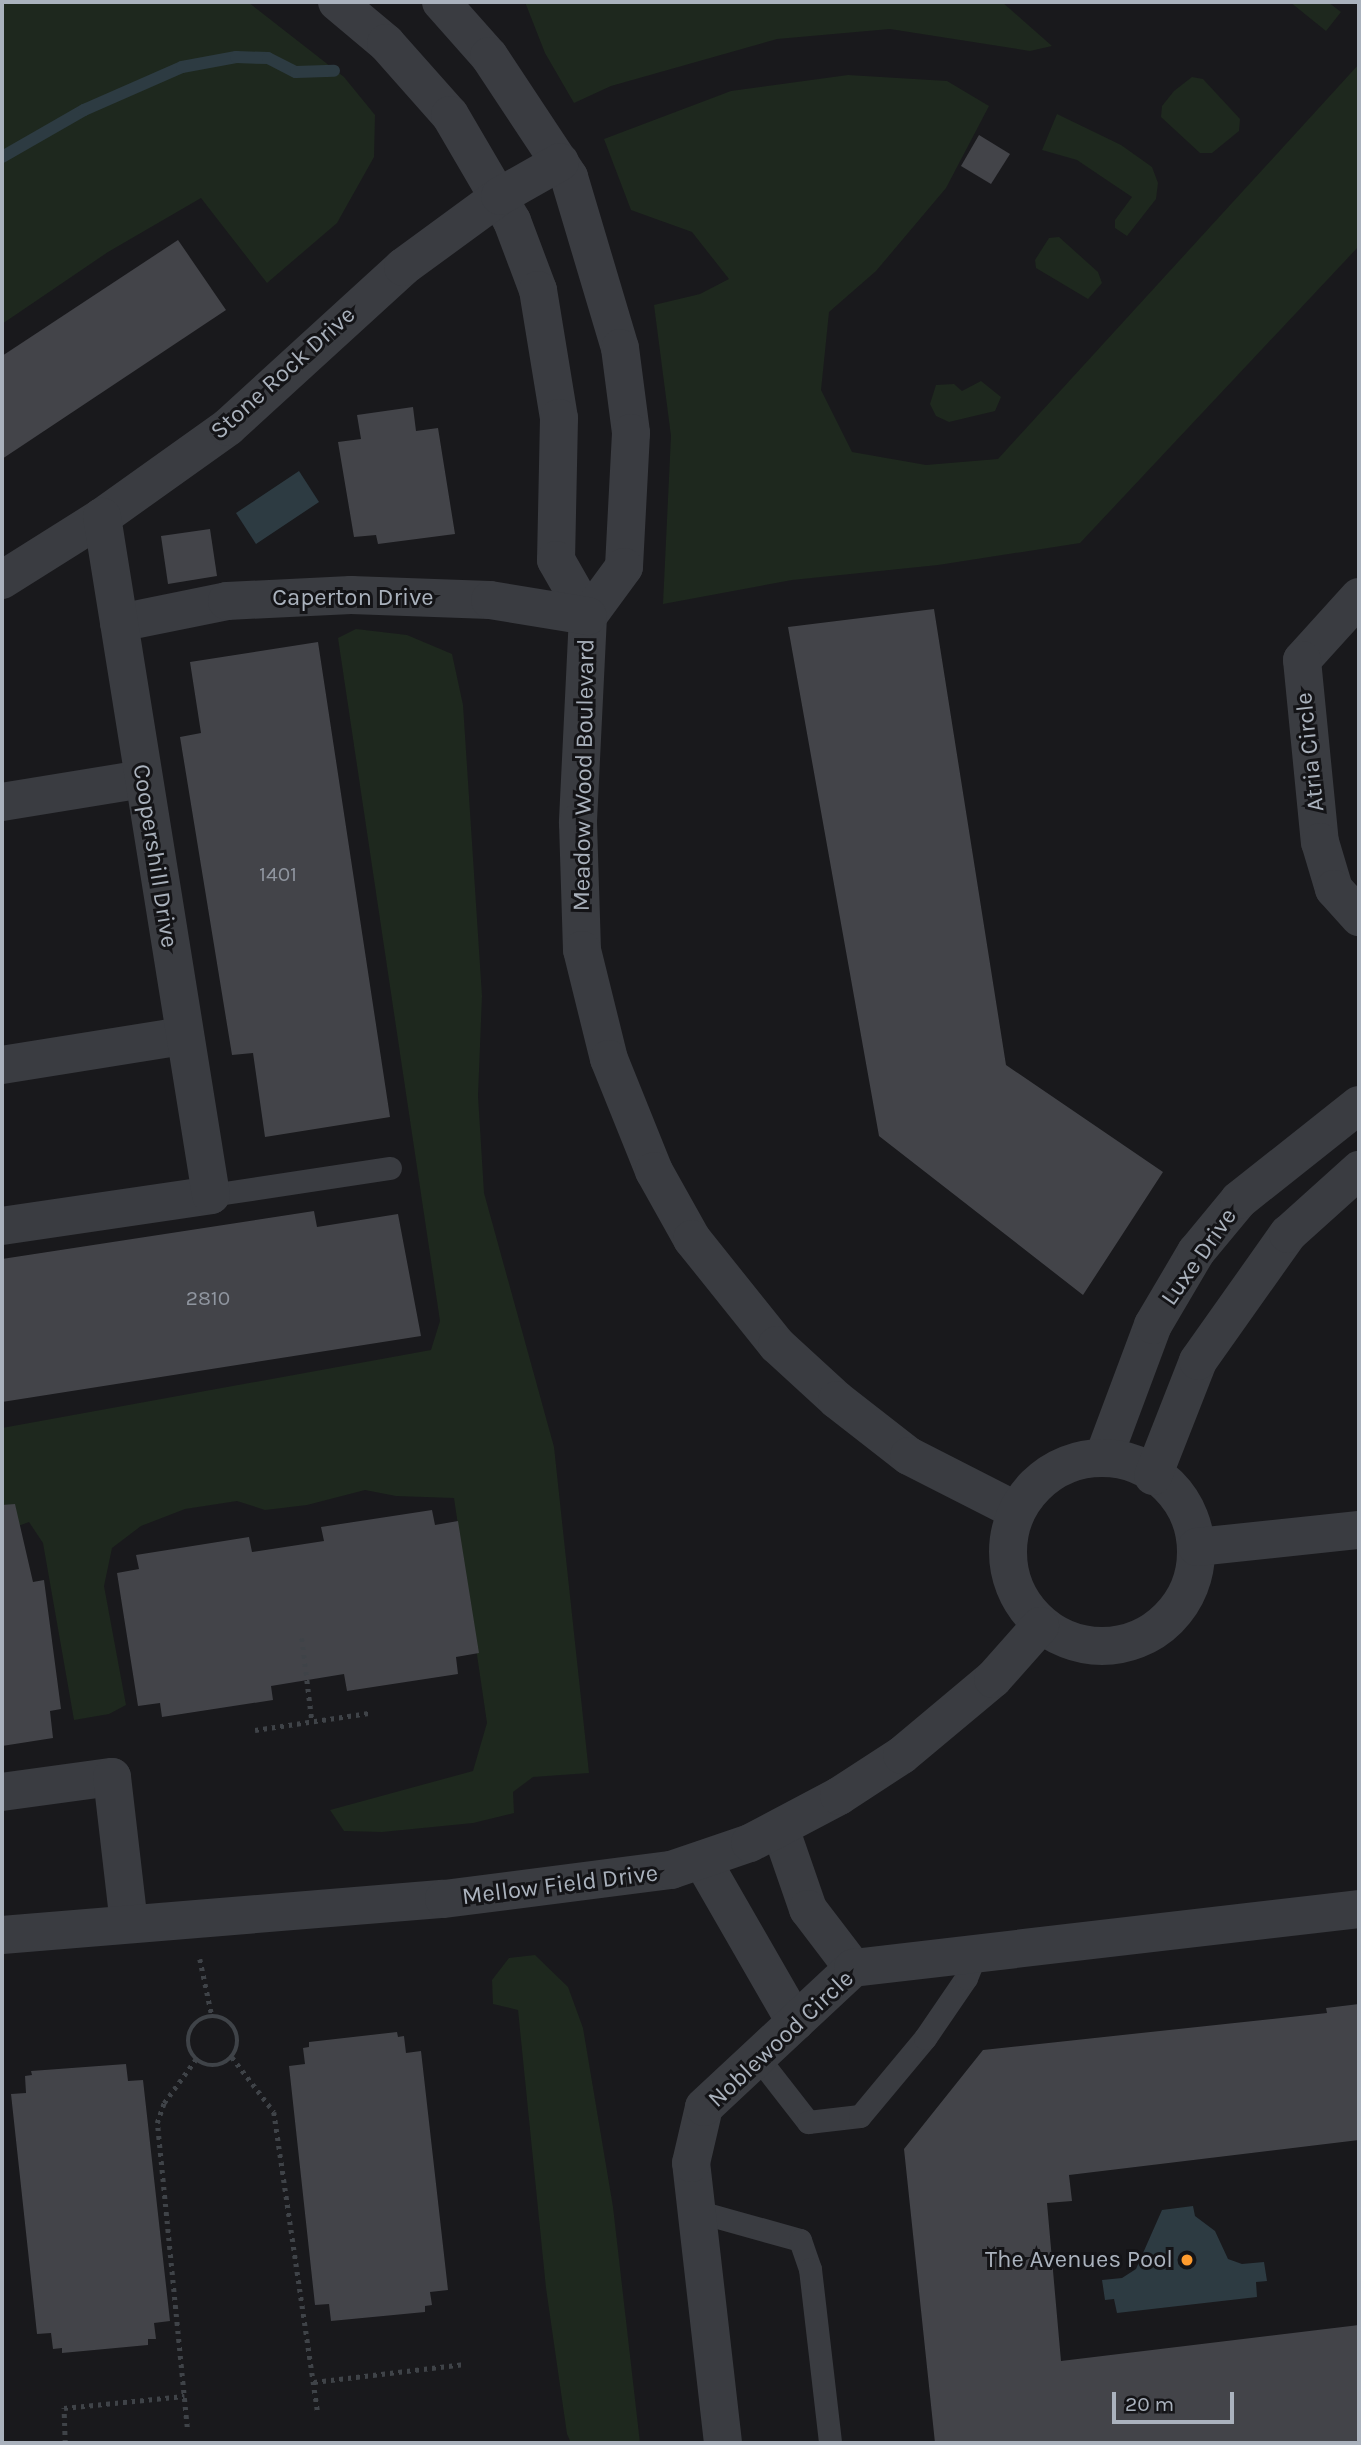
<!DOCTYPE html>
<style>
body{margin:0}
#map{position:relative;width:1361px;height:2445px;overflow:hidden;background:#19191c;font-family:Karla,sans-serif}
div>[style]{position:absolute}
.green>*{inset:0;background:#1e281e}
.water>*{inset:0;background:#2d3b42}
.stream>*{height:12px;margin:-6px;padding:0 6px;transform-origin:6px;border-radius:6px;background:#2d3b42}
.building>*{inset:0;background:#434449}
.path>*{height:4.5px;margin-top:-2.25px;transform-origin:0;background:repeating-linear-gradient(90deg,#3f4348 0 3.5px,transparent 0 8.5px)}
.path>.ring{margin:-2.25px;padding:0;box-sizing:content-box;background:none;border:4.5px solid #3f4348;border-radius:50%}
.lane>*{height:23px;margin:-11.5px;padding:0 11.5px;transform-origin:11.5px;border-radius:11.5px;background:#3a3c41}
.street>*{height:38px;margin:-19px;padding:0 19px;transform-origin:19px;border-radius:19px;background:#3a3c41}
.street>.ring{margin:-19px;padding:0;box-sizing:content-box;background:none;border:38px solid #3a3c41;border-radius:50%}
.dots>*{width:19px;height:19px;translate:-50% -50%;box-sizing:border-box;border:4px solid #141417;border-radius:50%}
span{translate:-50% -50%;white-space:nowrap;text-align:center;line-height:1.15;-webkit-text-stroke:6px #141417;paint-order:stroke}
.number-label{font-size:21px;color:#9096a0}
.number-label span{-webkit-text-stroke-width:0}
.street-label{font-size:24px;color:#aab2bd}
.poi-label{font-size:24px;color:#aab2bd}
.right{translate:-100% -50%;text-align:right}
.frame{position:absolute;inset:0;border:4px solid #aab2bd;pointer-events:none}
.scale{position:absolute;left:1112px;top:2392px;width:122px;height:32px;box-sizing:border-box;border:4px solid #aab2bd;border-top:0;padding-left:9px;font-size:21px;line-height:24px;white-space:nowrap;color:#aab2bd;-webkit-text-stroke:5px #141417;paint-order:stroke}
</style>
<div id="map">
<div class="green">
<i style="clip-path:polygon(2px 2px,248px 2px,344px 77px,375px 115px,374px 157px,337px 223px,267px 283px,201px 198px,108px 252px,2px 324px)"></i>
<i style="clip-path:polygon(525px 2px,1002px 2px,1052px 46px,1030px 51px,890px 29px,777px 39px,611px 86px,574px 103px,545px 53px)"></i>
<i style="clip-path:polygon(1290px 2px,1328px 2px,1341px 12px,1326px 31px)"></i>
<i style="clip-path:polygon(1359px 64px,1359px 246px,1080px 543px,938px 565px,792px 580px,663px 604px,671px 436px,654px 305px,700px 294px,729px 279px,692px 232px,631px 210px,604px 139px,731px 91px,848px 75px,947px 81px,989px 106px,946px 188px,876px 271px,829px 312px,821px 390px,852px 452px,926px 465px,998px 459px)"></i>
<i style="clip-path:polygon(1192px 77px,1203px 79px,1240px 119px,1239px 131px,1212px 153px,1200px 153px,1161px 117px,1162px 106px,1174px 91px)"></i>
<i style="clip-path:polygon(1057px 114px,1121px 145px,1152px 167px,1158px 183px,1156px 199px,1127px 236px,1115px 228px,1115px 220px,1132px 197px,1077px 160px,1042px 150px)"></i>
<i style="clip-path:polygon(1059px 237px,1098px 272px,1102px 283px,1088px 299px,1036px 268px,1035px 260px,1049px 238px)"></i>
<i style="clip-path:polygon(981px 381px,1001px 397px,995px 411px,949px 422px,936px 416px,930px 404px,936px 385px,954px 384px,962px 391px)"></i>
<i style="clip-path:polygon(356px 629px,407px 635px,452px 654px,463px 705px,482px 996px,478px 1096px,484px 1193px,554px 1447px,589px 1773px,533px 1777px,513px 1792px,514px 1813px,473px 1823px,382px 1832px,344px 1831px,330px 1810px,473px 1771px,487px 1723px,454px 1498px,396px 1496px,365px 1490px,307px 1505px,265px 1510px,237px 1501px,185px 1509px,141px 1526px,112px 1548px,104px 1586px,126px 1705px,109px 1714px,74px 1720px,43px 1543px,29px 1522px,2px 1532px,2px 1428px,431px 1350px,440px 1321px,338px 638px)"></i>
<i style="clip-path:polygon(535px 1955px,568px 1987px,583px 2028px,613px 2207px,640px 2443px,571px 2443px,567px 2434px,546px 2288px,518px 2010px,493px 2004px,492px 1980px,509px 1958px)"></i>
</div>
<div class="water">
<i style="clip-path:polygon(299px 471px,319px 502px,256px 544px,236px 513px)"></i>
<i style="clip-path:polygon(1193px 2206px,1195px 2216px,1215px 2231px,1228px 2259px,1242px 2264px,1264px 2262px,1267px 2281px,1256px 2282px,1257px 2297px,1117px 2313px,1114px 2299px,1105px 2300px,1102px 2280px,1122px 2278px,1136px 2269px,1162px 2210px)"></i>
</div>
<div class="stream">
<i style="left:2px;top:157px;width:95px;rotate:-29.8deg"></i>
<i style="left:84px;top:110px;width:107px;rotate:-23.7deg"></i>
<i style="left:182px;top:67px;width:55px;rotate:-10.5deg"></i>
<i style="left:236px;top:57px;width:32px;rotate:2deg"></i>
<i style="left:268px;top:58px;width:31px;rotate:27deg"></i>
<i style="left:296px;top:72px;width:38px;rotate:-2deg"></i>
</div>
<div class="building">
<i style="clip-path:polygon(979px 135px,1010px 154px,991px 184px,961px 166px)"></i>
<i style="clip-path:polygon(178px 240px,226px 310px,2px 459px,2px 356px)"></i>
<i style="clip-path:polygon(413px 407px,416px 431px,438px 428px,455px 534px,378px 544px,376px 535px,354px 537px,338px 442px,361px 439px,357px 415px)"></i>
<i style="clip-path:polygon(210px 529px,217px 576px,168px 584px,161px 536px)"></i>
<i style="clip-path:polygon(934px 609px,1006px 1065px,1163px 1172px,1083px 1295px,879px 1136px,788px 627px)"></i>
<i style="clip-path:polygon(318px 642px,390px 1117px,265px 1137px,253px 1053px,232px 1055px,180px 737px,201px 733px,190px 662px)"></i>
<i style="clip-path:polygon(314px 1211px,317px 1227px,398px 1214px,421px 1336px,2px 1402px,2px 1259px)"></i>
<i style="clip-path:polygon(15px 1504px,33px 1582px,44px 1580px,61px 1709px,50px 1711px,53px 1738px,2px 1746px,2px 1505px)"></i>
<i style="clip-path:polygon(432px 1510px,435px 1525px,458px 1521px,479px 1653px,456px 1657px,458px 1674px,347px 1691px,344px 1674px,271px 1686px,273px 1700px,162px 1717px,160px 1703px,138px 1706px,117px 1573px,139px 1569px,136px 1555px,249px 1537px,252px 1552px,324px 1541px,321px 1527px)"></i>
<i style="clip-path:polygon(1359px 2004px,1359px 2140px,1069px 2175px,1072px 2201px,1047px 2203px,1061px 2361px,1359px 2325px,1359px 2443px,935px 2443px,904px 2149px,983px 2050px,1327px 2013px,1326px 2008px)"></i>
<i style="clip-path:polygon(397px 2032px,398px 2037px,404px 2036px,406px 2053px,421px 2051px,448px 2290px,430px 2292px,432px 2305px,425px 2306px,425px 2312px,331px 2321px,329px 2304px,315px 2305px,289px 2066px,305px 2064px,303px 2048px,309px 2047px,309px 2042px)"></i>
<i style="clip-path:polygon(126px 2064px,128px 2081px,143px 2080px,170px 2321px,154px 2323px,156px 2339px,148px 2339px,148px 2345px,62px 2353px,62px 2348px,53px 2349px,51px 2333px,37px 2334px,11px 2094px,26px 2093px,25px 2076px,32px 2075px,31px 2071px)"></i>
</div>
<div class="path">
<i style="left:302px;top:1638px;width:84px;rotate:83.1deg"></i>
<i style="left:255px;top:1730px;width:115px;rotate:-8.5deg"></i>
<i style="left:200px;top:1959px;width:58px;rotate:78.1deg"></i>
<i class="ring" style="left:188px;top:2016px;width:45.5px;height:45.5px"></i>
<i style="left:232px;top:2057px;width:69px;rotate:52.6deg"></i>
<i style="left:274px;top:2112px;width:304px;rotate:81.7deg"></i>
<i style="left:314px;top:2382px;width:152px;rotate:-6.8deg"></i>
<i style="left:187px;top:2427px;width:305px;rotate:-95.6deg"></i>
<i style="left:157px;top:2123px;width:21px;rotate:-71deg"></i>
<i style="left:164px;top:2103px;width:54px;rotate:-54deg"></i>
<i style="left:65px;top:2443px;width:35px;rotate:-92deg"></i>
<i style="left:64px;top:2408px;width:121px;rotate:-5.7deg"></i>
</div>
<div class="lane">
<i style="left:211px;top:1195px;width:181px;rotate:-8.6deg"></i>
<i style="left:759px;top:2059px;width:80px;rotate:52.1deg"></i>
<i style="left:808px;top:2122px;width:52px;rotate:-6.6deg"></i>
<i style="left:860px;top:2116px;width:102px;rotate:-50.2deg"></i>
<i style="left:925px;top:2038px;width:73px;rotate:-55.7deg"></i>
<i style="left:966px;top:1978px;width:27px;rotate:-68deg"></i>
<i style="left:696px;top:2211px;width:108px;rotate:15.6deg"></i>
<i style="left:800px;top:2240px;width:31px;rotate:71deg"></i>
<i style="left:810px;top:2269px;width:175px;rotate:83.4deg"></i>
</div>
<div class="street">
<i style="left:337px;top:2px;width:64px;rotate:39.9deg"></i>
<i style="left:386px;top:43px;width:96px;rotate:48.4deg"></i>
<i style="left:450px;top:115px;width:123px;rotate:59.7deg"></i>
<i style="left:512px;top:221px;width:74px;rotate:69.4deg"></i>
<i style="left:538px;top:290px;width:130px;rotate:80.7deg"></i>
<i style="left:559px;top:418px;width:142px;rotate:91.2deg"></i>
<i style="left:556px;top:560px;width:64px;rotate:60.3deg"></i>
<i style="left:588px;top:616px;width:207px;rotate:92.8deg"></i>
<i style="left:578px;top:823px;width:127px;rotate:88.2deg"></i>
<i style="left:582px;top:950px;width:112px;rotate:76.1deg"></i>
<i style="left:609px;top:1059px;width:121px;rotate:68.1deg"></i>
<i style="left:654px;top:1171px;width:78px;rotate:60.8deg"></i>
<i style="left:692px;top:1239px;width:136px;rotate:51.3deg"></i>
<i style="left:777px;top:1345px;width:81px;rotate:42.5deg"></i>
<i style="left:837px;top:1400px;width:91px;rotate:37.9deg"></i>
<i style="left:909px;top:1456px;width:121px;rotate:27deg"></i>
<i style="left:441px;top:2px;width:72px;rotate:48.4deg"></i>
<i style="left:489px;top:56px;width:145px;rotate:56.5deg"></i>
<i style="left:569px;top:177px;width:178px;rotate:73.4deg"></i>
<i style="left:620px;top:348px;width:86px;rotate:82.6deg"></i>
<i style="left:631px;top:433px;width:134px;rotate:93deg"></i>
<i style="left:624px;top:567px;width:61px;rotate:126.3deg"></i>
<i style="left:2px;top:580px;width:118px;rotate:-32.2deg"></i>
<i style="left:102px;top:517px;width:155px;rotate:-35.5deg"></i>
<i style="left:228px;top:427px;width:237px;rotate:-42.4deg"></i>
<i style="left:403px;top:267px;width:120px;rotate:-36.2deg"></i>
<i style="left:500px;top:196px;width:69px;rotate:-29.5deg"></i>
<i style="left:1359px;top:597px;width:85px;rotate:132.1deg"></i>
<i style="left:1302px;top:660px;width:183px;rotate:84.4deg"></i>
<i style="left:1320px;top:842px;width:49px;rotate:73.4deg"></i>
<i style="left:1334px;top:889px;width:38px;rotate:48deg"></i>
<i style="left:119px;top:623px;width:110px;rotate:-11.5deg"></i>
<i style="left:227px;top:601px;width:124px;rotate:-2.8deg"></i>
<i style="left:351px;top:595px;width:139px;rotate:2.1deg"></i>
<i style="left:490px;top:600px;width:99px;rotate:9.3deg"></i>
<i style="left:2px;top:802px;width:143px;rotate:-9.3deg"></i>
<i style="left:2px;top:1065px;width:183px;rotate:-9.1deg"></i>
<i style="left:2px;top:1226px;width:211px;rotate:-8.4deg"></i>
<i style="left:211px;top:1195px;width:687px;rotate:-99.13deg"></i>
<i style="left:1104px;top:1456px;width:140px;rotate:-69.5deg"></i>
<i style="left:1153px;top:1325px;width:85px;rotate:-59.5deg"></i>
<i style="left:1196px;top:1252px;width:67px;rotate:-50.4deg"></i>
<i style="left:1239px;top:1200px;width:153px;rotate:-38.4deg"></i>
<i class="ring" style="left:1008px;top:1458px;width:150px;height:150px"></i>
<i style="left:1153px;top:1476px;width:123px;rotate:-68.6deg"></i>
<i style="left:1198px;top:1361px;width:156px;rotate:-54.7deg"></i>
<i style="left:1288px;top:1234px;width:96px;rotate:-42deg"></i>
<i style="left:1197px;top:1547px;width:163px;rotate:-6deg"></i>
<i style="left:2px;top:1792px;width:111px;rotate:-7.8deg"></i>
<i style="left:112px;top:1777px;width:147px;rotate:83.4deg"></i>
<i style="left:780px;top:1828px;width:86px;rotate:70.9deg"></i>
<i style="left:808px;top:1909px;width:74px;rotate:52.7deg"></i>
<i style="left:702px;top:1860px;width:187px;rotate:60.1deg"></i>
<i style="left:2px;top:1935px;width:443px;rotate:-4.7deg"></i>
<i style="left:444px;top:1899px;width:229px;rotate:-7.3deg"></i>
<i style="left:671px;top:1870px;width:83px;rotate:-18.9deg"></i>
<i style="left:750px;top:1843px;width:101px;rotate:-27.8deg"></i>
<i style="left:839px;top:1796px;width:75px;rotate:-33.1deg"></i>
<i style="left:902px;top:1755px;width:119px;rotate:-39.9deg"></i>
<i style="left:993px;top:1679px;width:71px;rotate:-48.4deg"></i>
<i style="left:723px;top:2443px;width:282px;rotate:-96.5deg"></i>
<i style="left:691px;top:2163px;width:57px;rotate:-76.9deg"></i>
<i style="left:704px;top:2107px;width:204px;rotate:-43deg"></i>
<i style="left:853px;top:1968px;width:509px;rotate:-6.65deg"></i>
</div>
<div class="dots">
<i style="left:1187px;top:2260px;background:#ff9c2e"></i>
</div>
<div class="number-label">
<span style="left:278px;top:874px">1401</span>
<span style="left:208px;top:1298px">2810</span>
</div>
<div class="street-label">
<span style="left:283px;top:373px;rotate:-42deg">Stone Rock Drive</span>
<span style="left:353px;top:598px">Caperton Drive</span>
<span style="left:1310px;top:752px;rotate:-96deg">Atria Circle</span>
<span style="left:584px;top:775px;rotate:-89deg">Meadow Wood Boulevard</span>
<span style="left:155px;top:856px;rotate:81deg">Coopershill Drive</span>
<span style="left:1199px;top:1257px;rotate:-55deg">Luxe Drive</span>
<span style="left:560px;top:1885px;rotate:-7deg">Mellow Field Drive</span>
<span style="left:781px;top:2039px;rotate:-43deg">Noblewood Circle</span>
</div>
<div class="poi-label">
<span class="right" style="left:1173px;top:2260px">The Avenues Pool</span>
</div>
<div class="frame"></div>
<div class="scale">20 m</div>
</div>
